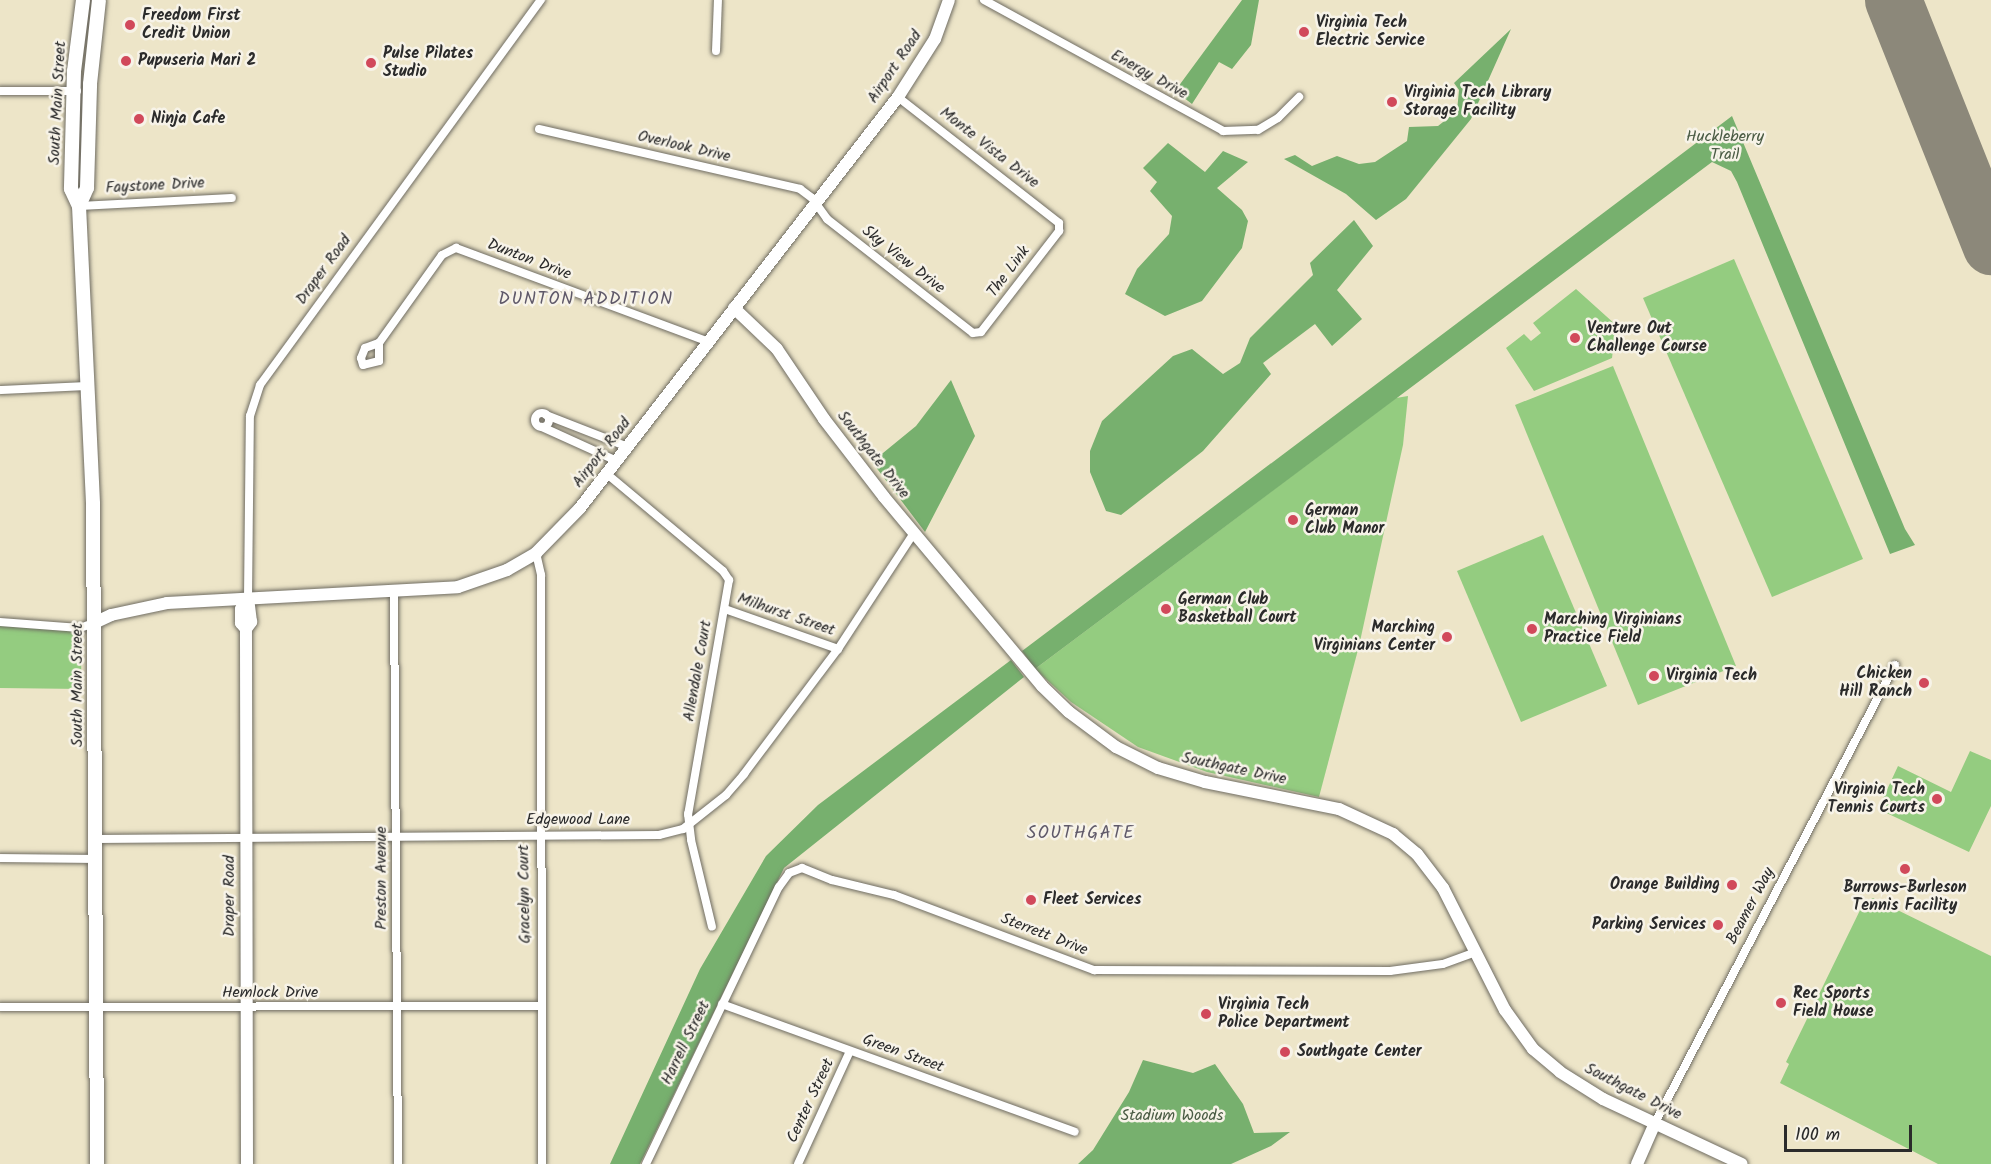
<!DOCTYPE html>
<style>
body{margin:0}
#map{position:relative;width:1991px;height:1164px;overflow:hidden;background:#ede5c8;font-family:Kalam,sans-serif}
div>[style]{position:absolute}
.green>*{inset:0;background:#94cc80}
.forest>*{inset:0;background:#77b06e}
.runway>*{height:57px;margin:-28.5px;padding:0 28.5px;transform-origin:28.5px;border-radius:28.5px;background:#8c887a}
.roads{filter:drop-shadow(0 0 2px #6f6c62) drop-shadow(0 0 2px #6f6c62)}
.street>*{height:8px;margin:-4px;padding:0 4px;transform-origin:4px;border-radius:4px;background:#fff}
.street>.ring{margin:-4px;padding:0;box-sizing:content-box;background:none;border:8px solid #fff;border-radius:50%}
.secondary>*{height:12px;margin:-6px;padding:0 6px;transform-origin:6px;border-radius:6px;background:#fff}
.primary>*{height:14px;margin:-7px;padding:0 7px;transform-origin:7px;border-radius:7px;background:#fff}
.dots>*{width:16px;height:16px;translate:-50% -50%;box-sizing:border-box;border:3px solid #f7f3e8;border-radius:50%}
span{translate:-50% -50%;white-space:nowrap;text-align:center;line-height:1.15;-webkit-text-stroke:5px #f7f3e8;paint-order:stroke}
.poi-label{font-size:16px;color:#2b2b2b;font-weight:700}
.left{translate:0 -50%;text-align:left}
.right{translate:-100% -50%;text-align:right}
.street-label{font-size:16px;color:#2b2b2b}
.park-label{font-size:16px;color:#4a5b44}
.neighbourhood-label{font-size:18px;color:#5f5969;letter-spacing:1.5px}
.scale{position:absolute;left:1784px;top:1125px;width:128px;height:27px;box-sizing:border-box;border:3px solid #2b2b2b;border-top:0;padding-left:8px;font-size:18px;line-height:21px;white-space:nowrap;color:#2b2b2b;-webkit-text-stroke:4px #f7f3e8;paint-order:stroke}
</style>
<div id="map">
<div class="green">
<i style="clip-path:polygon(1734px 259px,1863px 559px,1772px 597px,1643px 298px)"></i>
<i style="clip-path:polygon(1576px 289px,1616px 325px,1612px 358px,1534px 391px,1506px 348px,1524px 334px,1531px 341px,1541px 333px,1533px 323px)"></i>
<i style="clip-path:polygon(1613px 366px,1736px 666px,1638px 705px,1515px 405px)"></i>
<i style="clip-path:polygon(1408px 396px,1403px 445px,1359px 646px,1319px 797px,1207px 772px,1138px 747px,1071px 702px,1035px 669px,1396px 398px)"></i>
<i style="clip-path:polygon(1543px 535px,1607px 686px,1521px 722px,1457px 571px)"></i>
<i style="clip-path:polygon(0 625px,80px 632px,82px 689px,0 688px)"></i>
<i style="clip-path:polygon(1970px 751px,1991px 760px,1991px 806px,1969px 852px,1878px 809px,1898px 766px,1951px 792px)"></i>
<i style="clip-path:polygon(1873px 898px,1991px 956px,1991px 1164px,1938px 1164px,1780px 1083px,1789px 1064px,1786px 1062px,1864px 902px)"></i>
</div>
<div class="forest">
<i style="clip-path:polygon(1242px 0,1259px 0,1251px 45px,1232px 69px,1219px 62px,1192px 104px,1175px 91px)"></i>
<i style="clip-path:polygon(1511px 29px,1471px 119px,1406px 199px,1376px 220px,1346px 194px,1284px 159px,1295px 155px,1312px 166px,1337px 156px,1359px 164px,1375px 162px,1407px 141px,1409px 127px,1438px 126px,1457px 111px,1459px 90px,1454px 83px)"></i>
<i style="clip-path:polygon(1732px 116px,1905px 529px,1915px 545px,1890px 554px,1737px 182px,1731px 171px,1712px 162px,1035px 669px,1022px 651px)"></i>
<i style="clip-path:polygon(1168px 143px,1205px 172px,1223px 151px,1248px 162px,1217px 188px,1242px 210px,1248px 221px,1242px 248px,1202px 301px,1165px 316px,1125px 294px,1137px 269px,1169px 234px,1172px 216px,1150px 191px,1157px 182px,1143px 168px)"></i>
<i style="clip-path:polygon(1354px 220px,1373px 246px,1337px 290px,1362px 319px,1332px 346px,1315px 324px,1263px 363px,1271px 374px,1203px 451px,1121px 515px,1106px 511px,1090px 472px,1090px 451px,1102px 421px,1173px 356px,1192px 349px,1223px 374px,1240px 363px,1250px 338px,1313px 275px,1310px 263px)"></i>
<i style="clip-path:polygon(951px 380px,975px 436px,925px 532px,872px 462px,916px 426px)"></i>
<i style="clip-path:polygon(1011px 660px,1024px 677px,784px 868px,640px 1164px,610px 1164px,700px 969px,766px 856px,818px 805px)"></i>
<i style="clip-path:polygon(1143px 1060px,1193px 1073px,1215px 1064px,1243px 1104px,1254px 1133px,1290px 1132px,1271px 1146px,1231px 1164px,1078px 1164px,1093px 1150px,1129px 1092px)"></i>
</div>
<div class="runway">
<i style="left:1893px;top:0;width:265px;rotate:68.3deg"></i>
</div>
<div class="roads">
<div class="street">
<i style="left:984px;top:0;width:273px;rotate:28.7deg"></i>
<i style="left:1223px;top:131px;width:35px;rotate:-2deg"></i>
<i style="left:1258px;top:130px;width:23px;rotate:-31deg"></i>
<i style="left:1278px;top:118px;width:30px;rotate:-45deg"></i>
<i style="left:716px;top:51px;width:51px;rotate:-87.8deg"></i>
<i style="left:0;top:91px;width:77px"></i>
<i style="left:539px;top:129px;width:268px;rotate:12.9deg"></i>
<i style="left:800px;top:189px;width:15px;rotate:37deg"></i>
<i style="left:812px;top:198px;width:26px;rotate:54deg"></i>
<i style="left:827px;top:219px;width:185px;rotate:38deg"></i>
<i style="left:973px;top:333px;width:8px;rotate:-7deg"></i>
<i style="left:981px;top:332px;width:128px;rotate:-52.3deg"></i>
<i style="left:1059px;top:231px;width:8px;rotate:-90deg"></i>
<i style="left:1059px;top:223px;width:204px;rotate:-142deg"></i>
<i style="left:79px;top:206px;width:153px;rotate:-3deg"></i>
<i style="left:379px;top:343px;width:18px;rotate:90deg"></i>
<i style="left:379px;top:361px;width:16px;rotate:166deg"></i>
<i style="left:363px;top:365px;width:7px;rotate:-106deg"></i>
<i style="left:361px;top:358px;width:11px;rotate:-68deg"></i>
<i style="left:365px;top:348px;width:15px;rotate:-20deg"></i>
<i style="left:379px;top:343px;width:108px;rotate:-54.4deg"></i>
<i style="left:442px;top:255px;width:16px;rotate:-27deg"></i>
<i style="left:456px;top:248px;width:270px;rotate:20.4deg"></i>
<i style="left:0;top:390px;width:88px;rotate:-2.6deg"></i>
<i class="ring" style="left:535px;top:413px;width:6px;height:6px"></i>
<i style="left:546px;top:415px;width:88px;rotate:21.3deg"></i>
<i style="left:542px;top:427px;width:82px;rotate:24.4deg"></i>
<i style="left:607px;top:474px;width:151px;rotate:39.9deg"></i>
<i style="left:723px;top:571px;width:11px;rotate:56deg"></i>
<i style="left:729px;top:580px;width:238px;rotate:99.9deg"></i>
<i style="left:688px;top:814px;width:26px;rotate:83deg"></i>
<i style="left:691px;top:840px;width:89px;rotate:76.4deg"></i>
<i style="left:536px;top:553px;width:23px;rotate:77deg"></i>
<i style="left:541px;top:575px;width:589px;rotate:89.9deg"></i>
<i style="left:394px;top:592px;width:572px;rotate:89.6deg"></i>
<i style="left:248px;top:598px;width:182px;rotate:-89.4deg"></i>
<i style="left:250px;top:416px;width:33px;rotate:-72deg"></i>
<i style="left:260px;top:385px;width:477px;rotate:-53.9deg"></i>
<i style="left:725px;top:609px;width:120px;rotate:19.5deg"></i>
<i style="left:0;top:622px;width:80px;rotate:4.3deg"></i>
<i style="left:80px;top:628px;width:15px;rotate:-20deg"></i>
<i style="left:95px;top:839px;width:564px;rotate:-0.41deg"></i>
<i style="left:659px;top:835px;width:25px;rotate:-14deg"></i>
<i style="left:683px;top:829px;width:55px;rotate:-38.3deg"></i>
<i style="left:726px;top:795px;width:28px;rotate:-49deg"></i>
<i style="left:744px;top:774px;width:156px;rotate:-53.1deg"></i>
<i style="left:838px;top:649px;width:139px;rotate:-56.8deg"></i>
<i style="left:0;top:858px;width:95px;rotate:0.6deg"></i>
<i style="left:722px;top:1004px;width:375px;rotate:19.9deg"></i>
<i style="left:0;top:1007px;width:541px;rotate:-0.11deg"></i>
<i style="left:1655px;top:1123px;width:517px;rotate:-62.34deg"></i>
<i style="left:646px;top:1164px;width:307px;rotate:-64.4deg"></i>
<i style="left:779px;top:887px;width:17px;rotate:-54deg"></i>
<i style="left:789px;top:873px;width:14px;rotate:-21deg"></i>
<i style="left:802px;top:868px;width:32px;rotate:22deg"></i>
<i style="left:832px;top:880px;width:64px;rotate:13.6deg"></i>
<i style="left:894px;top:895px;width:214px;rotate:20.6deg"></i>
<i style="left:1094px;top:970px;width:296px;rotate:0.2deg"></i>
<i style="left:1390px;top:971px;width:53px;rotate:-7.5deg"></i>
<i style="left:1443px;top:964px;width:35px;rotate:-20deg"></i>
<i style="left:798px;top:1164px;width:124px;rotate:-65.3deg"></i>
</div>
<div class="secondary">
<i style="left:734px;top:308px;width:59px;rotate:43.6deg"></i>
<i style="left:777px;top:349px;width:84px;rotate:56.1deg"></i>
<i style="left:824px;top:419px;width:98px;rotate:52.4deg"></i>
<i style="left:884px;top:497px;width:246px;rotate:50.1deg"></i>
<i style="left:1042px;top:686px;width:37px;rotate:44deg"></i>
<i style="left:1069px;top:712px;width:59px;rotate:36.7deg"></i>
<i style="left:1116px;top:747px;width:47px;rotate:26.6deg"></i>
<i style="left:1158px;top:768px;width:49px;rotate:16.6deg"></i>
<i style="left:1205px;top:782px;width:137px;rotate:11.4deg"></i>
<i style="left:1339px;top:809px;width:60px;rotate:24.8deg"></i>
<i style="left:1393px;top:834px;width:31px;rotate:40deg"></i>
<i style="left:1417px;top:854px;width:43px;rotate:52.6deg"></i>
<i style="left:1443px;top:888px;width:137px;rotate:63.1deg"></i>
<i style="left:1505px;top:1010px;width:48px;rotate:54.3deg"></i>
<i style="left:1533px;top:1049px;width:35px;rotate:40deg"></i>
<i style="left:1560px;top:1072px;width:51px;rotate:32.1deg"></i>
<i style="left:1603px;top:1099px;width:153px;rotate:25.1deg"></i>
<i style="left:94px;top:623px;width:19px;rotate:-25deg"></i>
<i style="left:111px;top:615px;width:57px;rotate:-12.1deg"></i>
<i style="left:167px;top:603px;width:291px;rotate:-3.1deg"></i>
<i style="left:458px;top:587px;width:52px;rotate:-19.1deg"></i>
<i style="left:507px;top:570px;width:34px;rotate:-30deg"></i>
<i style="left:536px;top:553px;width:63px;rotate:-45.6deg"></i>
<i style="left:580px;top:508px;width:520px;rotate:-52.27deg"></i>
<i style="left:898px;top:97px;width:69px;rotate:-57.5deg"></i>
<i style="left:935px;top:39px;width:41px;rotate:-70.3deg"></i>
<i style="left:246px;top:629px;width:9px;rotate:-54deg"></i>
<i style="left:251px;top:622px;width:24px;rotate:-97deg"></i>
<i style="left:247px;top:1164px;width:535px;rotate:-90.11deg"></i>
<i style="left:246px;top:629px;width:8px;rotate:-130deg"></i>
<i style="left:241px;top:623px;width:14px;rotate:-90deg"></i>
<i style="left:241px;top:609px;width:13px;rotate:-58deg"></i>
<i style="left:1637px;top:1164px;width:45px;rotate:-66.3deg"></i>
</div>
<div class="primary">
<i style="left:83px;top:0;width:72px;rotate:97.2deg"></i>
<i style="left:74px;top:71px;width:118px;rotate:91.5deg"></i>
<i style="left:71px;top:189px;width:19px;rotate:65deg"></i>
<i style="left:79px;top:206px;width:298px;rotate:87.3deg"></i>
<i style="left:93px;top:504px;width:660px;rotate:89.65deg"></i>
<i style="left:79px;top:206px;width:20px;rotate:-66deg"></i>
<i style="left:87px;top:188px;width:104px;rotate:-88.3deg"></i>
<i style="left:90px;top:84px;width:84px;rotate:-83.9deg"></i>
</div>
</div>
<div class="dots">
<i style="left:130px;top:25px;background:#d1495b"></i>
<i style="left:1304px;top:32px;background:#d1495b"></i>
<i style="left:126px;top:61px;background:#d1495b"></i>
<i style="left:371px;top:63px;background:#d1495b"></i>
<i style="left:1392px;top:102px;background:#d1495b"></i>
<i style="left:139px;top:119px;background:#d1495b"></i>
<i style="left:1575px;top:338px;background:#d1495b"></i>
<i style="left:1293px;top:520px;background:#d1495b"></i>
<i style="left:1166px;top:609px;background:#d1495b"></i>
<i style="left:1532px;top:629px;background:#d1495b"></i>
<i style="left:1447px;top:637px;background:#d1495b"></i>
<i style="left:1654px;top:676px;background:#d1495b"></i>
<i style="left:1924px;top:683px;background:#d1495b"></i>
<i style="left:1937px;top:799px;background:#d1495b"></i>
<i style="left:1905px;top:869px;background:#d1495b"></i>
<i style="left:1732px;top:885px;background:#d1495b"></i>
<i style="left:1031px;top:900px;background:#d1495b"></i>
<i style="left:1718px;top:925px;background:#d1495b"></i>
<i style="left:1781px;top:1003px;background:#d1495b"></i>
<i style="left:1206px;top:1014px;background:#d1495b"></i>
<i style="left:1285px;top:1052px;background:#d1495b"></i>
</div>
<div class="poi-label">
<span class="left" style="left:142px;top:25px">Freedom First<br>Credit Union</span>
<span class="left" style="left:1316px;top:32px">Virginia Tech<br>Electric Service</span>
<span class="left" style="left:383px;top:63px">Pulse Pilates<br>Studio</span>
<span class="left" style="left:138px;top:61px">Pupuseria Mari 2</span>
<span class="left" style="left:1404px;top:102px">Virginia Tech Library<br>Storage Facility</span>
<span class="left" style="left:151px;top:119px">Ninja Cafe</span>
<span class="left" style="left:1587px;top:338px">Venture Out<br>Challenge Course</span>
<span class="left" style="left:1305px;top:520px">German<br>Club Manor</span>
<span class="left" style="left:1178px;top:609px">German Club<br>Basketball Court</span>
<span class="left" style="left:1544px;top:629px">Marching Virginians<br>Practice Field</span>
<span class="right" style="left:1435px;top:637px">Marching<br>Virginians Center</span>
<span class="right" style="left:1912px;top:683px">Chicken<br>Hill Ranch</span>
<span class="left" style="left:1666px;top:676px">Virginia Tech</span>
<span class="right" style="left:1925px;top:799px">Virginia Tech<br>Tennis Courts</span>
<span class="right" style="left:1720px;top:885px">Orange Building</span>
<span style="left:1905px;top:897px">Burrows-Burleson<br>Tennis Facility</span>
<span class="left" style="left:1043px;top:900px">Fleet Services</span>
<span class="right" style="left:1706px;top:925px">Parking Services</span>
<span class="left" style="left:1793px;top:1003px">Rec Sports<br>Field House</span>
<span class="left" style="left:1218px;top:1014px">Virginia Tech<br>Police Department</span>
<span class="left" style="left:1297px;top:1052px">Southgate Center</span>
</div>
<div class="street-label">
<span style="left:895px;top:67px;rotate:-56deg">Airport Road</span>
<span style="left:1149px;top:75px;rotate:29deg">Energy Drive</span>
<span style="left:58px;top:103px;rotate:-87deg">South Main Street</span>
<span style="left:684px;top:147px;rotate:13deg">Overlook Drive</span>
<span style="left:989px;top:148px;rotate:38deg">Monte Vista Drive</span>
<span style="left:155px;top:186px;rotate:-3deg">Faystone Drive</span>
<span style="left:529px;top:260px;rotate:21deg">Dunton Drive</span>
<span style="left:903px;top:260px;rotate:38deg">Sky View Drive</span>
<span style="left:324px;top:270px;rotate:-54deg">Draper Road</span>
<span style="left:1009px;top:272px;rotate:-53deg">The Link</span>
<span style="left:602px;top:453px;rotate:-52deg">Airport Road</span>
<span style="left:873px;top:455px;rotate:52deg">Southgate Drive</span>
<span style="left:786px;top:615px;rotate:19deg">Milhurst Street</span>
<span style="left:698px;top:671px;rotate:-80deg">Allendale Court</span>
<span style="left:78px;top:685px;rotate:-90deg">South Main Street</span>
<span style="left:1234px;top:769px;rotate:12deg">Southgate Drive</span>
<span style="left:578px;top:820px">Edgewood Lane</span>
<span style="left:382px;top:878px;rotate:-90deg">Preston Avenue</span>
<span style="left:525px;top:894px;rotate:-91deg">Gracelyn Court</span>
<span style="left:230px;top:896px;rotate:-90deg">Draper Road</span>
<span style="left:1751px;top:906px;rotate:-62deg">Beamer Way</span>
<span style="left:1044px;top:935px;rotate:21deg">Sterrett Drive</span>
<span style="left:270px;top:993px">Hemlock Drive</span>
<span style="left:686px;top:1043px;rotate:-64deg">Harrell Street</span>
<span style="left:903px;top:1054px;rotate:20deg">Green Street</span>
<span style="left:1633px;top:1092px;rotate:27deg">Southgate Drive</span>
<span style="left:811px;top:1101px;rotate:-65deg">Center Street</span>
</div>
<div class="park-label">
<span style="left:1725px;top:146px">Huckleberry<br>Trail</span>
<span style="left:1172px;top:1116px">Stadium Woods</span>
</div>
<div class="neighbourhood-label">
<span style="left:586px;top:300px">DUNTON ADDITION</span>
<span style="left:1081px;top:834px">SOUTHGATE</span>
</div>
<div class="scale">100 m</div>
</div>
